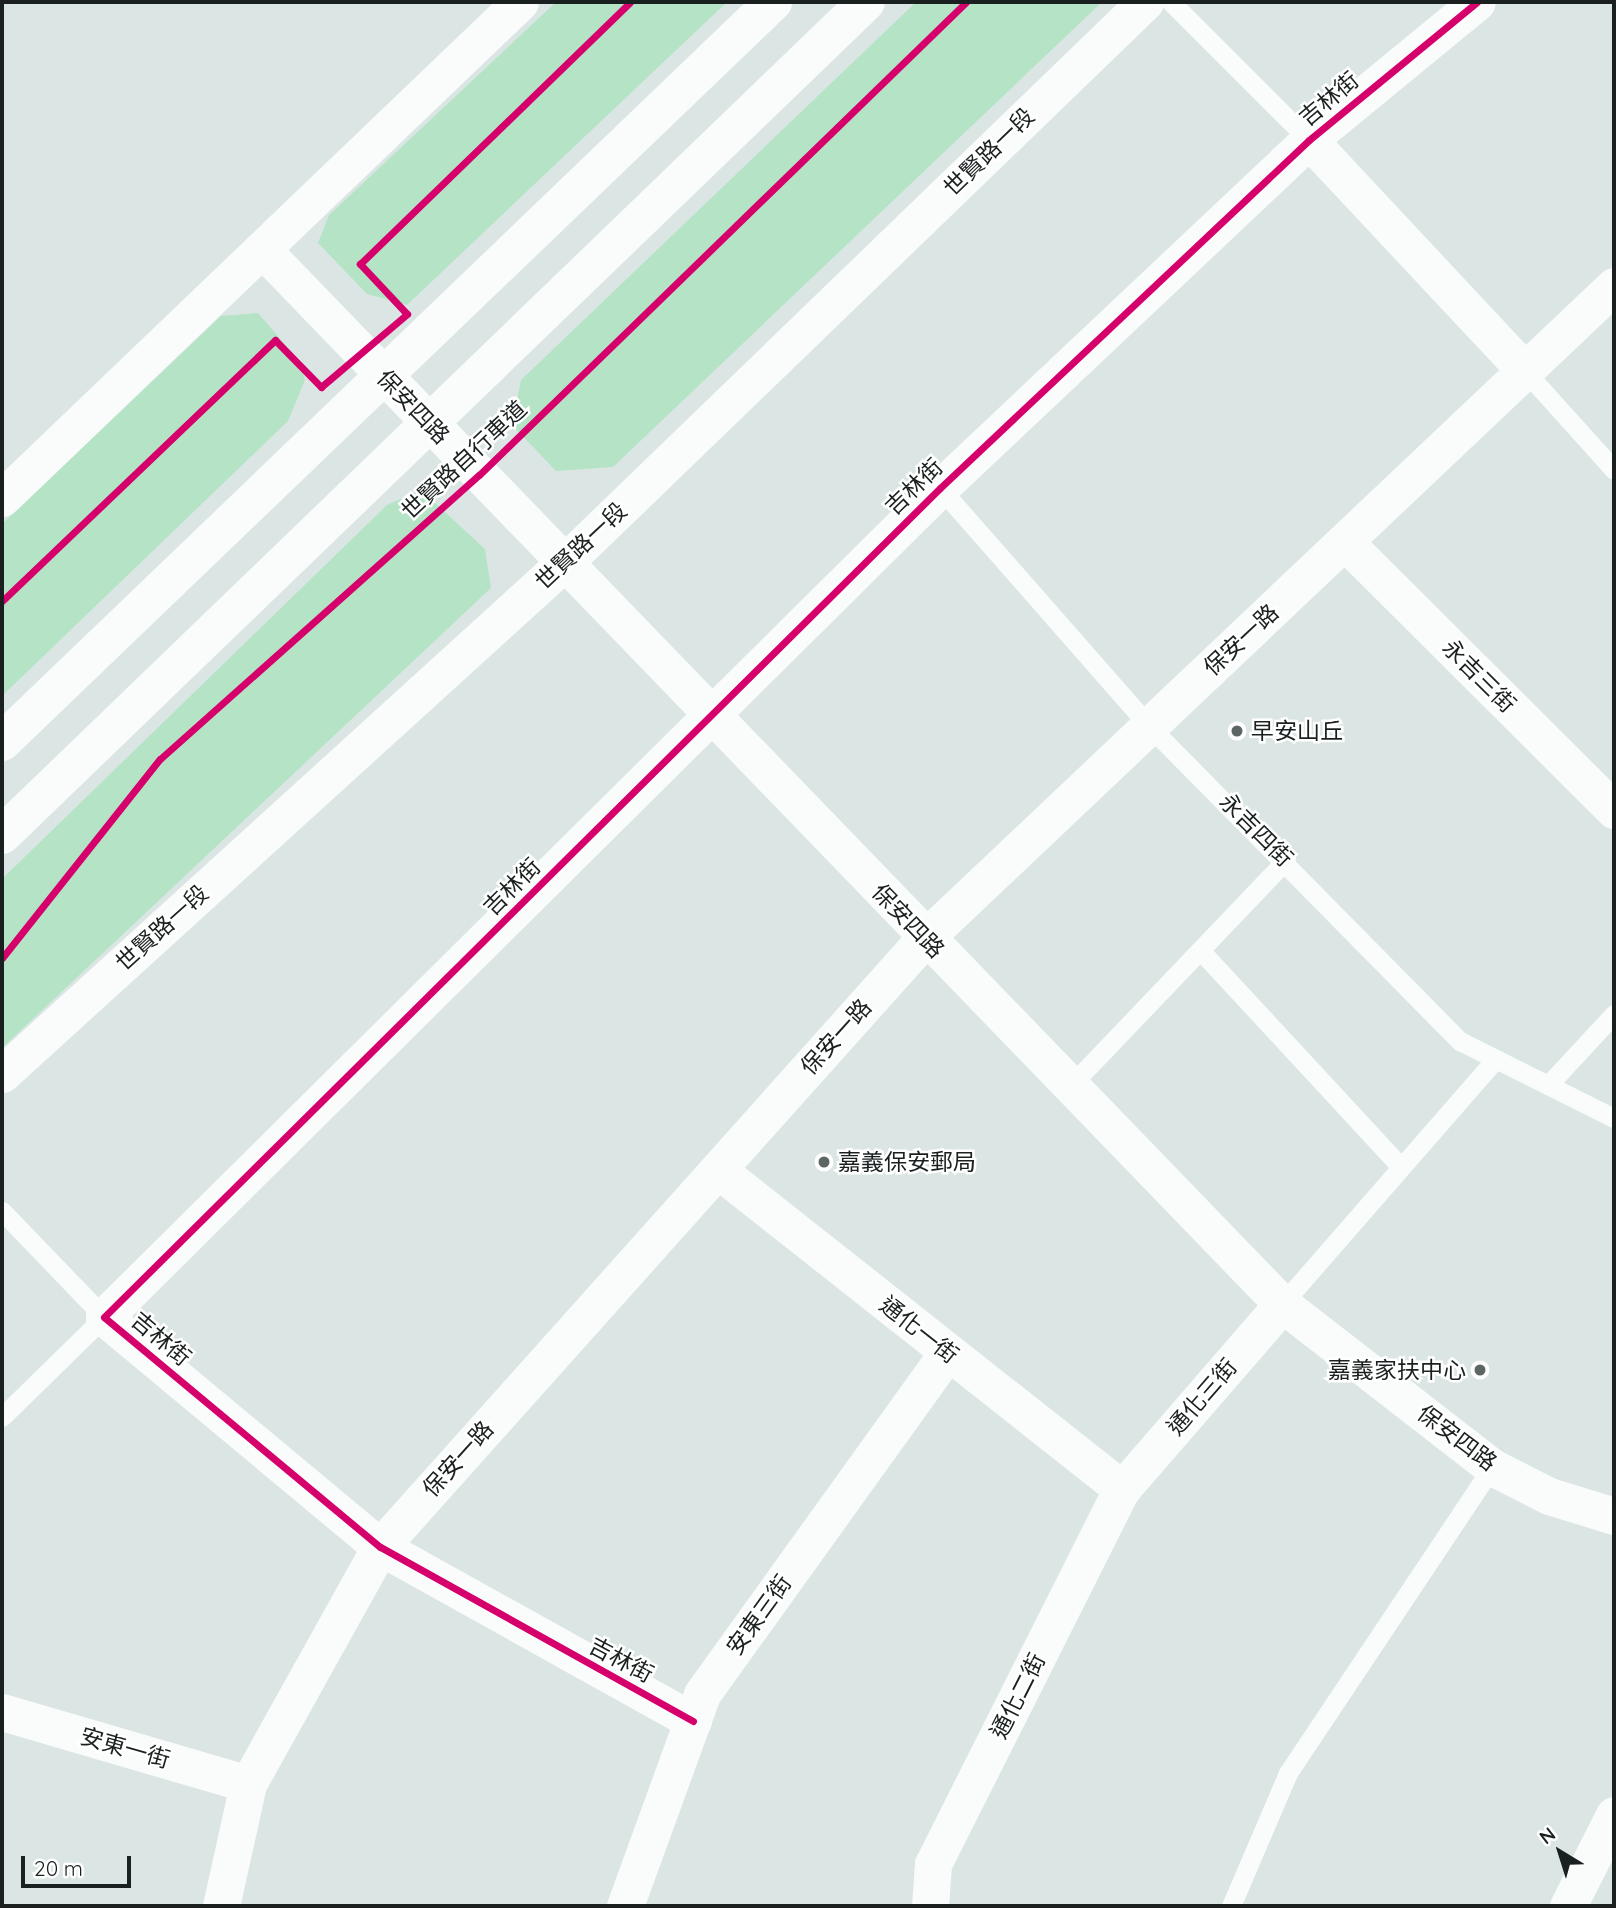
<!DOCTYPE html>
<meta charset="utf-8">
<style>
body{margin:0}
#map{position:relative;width:1616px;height:1908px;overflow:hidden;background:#dbe6e4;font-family:Quicksand,"Noto Sans TC",sans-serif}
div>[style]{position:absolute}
.green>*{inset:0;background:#b4e4c5}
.service>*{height:19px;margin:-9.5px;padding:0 9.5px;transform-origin:9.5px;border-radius:9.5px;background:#fafbfb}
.minor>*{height:37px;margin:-18.5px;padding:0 18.5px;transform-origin:18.5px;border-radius:18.5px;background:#fafbfb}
.tertiary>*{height:38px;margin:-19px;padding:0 19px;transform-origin:19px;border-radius:19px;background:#fafbfb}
.cycleway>*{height:7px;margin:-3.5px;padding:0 3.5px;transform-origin:3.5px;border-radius:3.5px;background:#d6006c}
.dots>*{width:19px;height:19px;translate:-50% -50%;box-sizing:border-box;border:4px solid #fff;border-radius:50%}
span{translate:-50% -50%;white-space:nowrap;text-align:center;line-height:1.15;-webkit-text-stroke:5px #fff;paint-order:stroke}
.street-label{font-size:23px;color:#1a2020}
.poi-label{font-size:23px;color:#1a2020}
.left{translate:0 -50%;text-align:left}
.right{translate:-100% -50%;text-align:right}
.frame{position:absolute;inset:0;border:4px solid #1a2020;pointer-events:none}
.north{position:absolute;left:1525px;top:1817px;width:70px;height:70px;-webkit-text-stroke:5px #fff;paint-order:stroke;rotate:322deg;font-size:19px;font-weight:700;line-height:28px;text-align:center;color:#1a2020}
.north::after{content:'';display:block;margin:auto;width:24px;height:32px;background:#1a2020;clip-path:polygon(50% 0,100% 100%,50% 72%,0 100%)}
.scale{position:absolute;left:21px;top:1856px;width:110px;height:32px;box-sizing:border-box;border:4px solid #1a2020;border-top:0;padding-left:9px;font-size:21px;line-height:24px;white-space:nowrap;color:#1a2020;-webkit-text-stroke:5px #fff;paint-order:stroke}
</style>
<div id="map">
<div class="green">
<i style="clip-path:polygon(556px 2px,727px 2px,407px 305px,367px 294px,318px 243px,329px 215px)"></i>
<i style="clip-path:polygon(916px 2px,1102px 2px,613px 467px,556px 471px,512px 425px,521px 380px)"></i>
<i style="clip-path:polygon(258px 313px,300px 362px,305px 380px,288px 421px,2px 696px,2px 524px,221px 316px)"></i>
<i style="clip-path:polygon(421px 490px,485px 549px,491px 588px,2px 1048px,2px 879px,387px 505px)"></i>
</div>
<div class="service">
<i style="left:1171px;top:2px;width:195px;rotate:45deg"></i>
<i style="left:1525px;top:371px;width:133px;rotate:48deg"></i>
<i style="left:940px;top:488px;width:317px;rotate:48.7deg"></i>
<i style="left:1149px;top:726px;width:443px;rotate:45.4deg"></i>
<i style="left:1460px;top:1041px;width:172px;rotate:26.6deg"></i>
<i style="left:1200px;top:950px;width:294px;rotate:47.2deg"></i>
<i style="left:1072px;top:1084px;width:310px;rotate:-46.3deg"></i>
<i style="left:1548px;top:1085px;width:97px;rotate:-47.1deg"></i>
<i style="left:2px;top:1211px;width:147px;rotate:46.1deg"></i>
<i style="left:104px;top:1317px;width:143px;rotate:135.6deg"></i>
<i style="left:1282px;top:1304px;width:325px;rotate:-48.9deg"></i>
<i style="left:1231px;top:1906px;width:145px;rotate:-66.8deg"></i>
<i style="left:1288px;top:1773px;width:368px;rotate:-56.3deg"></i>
</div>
<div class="minor">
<i style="left:1309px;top:140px;width:316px;rotate:46.9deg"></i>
<i style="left:262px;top:249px;width:1467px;rotate:45.97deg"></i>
<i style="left:1282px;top:1304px;width:266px;rotate:37.8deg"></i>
<i style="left:1492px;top:1467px;width:64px;rotate:27deg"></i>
<i style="left:1549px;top:1496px;width:68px;rotate:17.1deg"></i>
<i style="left:2px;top:498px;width:717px;rotate:-43.76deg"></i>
<i style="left:1345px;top:542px;width:380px;rotate:44.9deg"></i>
<i style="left:2px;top:1074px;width:760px;rotate:-42.28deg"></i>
<i style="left:564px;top:563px;width:808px;rotate:-44deg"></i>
<i style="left:718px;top:1170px;width:515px;rotate:38.29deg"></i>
<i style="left:2px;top:1712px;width:256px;rotate:16.3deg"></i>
<i style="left:693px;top:1721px;width:358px;rotate:-150.9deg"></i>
<i style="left:380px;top:1547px;width:359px;rotate:-140.2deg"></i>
<i style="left:104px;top:1317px;width:1177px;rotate:-44.76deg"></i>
<i style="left:940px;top:488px;width:507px;rotate:-43.32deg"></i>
<i style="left:1309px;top:140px;width:217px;rotate:-39.4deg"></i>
<i style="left:221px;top:1906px;width:125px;rotate:-77.5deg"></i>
<i style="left:248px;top:1784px;width:271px;rotate:-60.9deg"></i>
<i style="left:380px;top:1547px;width:816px;rotate:-48.18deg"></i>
<i style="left:924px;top:939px;width:950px;rotate:-43.42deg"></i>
<i style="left:625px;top:1906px;width:226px;rotate:-70deg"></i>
<i style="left:702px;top:1694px;width:420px;rotate:-54.3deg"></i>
<i style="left:930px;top:1906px;width:42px;rotate:-85.9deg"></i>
<i style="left:933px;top:1864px;width:420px;rotate:-63.3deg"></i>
<i style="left:1122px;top:1489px;width:245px;rotate:-49.1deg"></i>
<i style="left:1568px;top:1906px;width:102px;rotate:-63.2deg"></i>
</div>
<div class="tertiary">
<i style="left:2px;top:742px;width:1069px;rotate:-43.82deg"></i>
<i style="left:2px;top:835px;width:1200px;rotate:-43.95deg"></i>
</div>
<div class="cycleway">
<i style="left:2px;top:601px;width:378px;rotate:-43.7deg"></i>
<i style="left:275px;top:340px;width:66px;rotate:45.6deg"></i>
<i style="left:321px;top:387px;width:113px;rotate:-40.3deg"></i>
<i style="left:407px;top:314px;width:69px;rotate:-133.2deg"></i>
<i style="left:360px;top:264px;width:376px;rotate:-44.1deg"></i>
<i style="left:2px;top:958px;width:254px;rotate:-51.6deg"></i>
<i style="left:160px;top:759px;width:427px;rotate:-41.7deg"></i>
<i style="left:479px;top:475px;width:679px;rotate:-44.16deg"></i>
<i style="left:693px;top:1721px;width:358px;rotate:-150.9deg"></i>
<i style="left:380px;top:1547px;width:359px;rotate:-140.2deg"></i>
<i style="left:104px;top:1317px;width:1177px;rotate:-44.76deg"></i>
<i style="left:940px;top:488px;width:507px;rotate:-43.32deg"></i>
<i style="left:1309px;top:140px;width:217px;rotate:-39.4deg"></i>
</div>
<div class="dots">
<i style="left:1237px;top:731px;background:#5e6565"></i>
<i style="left:824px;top:1162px;background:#5e6565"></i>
<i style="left:1480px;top:1370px;background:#5e6565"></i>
</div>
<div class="street-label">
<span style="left:1329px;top:99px;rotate:-40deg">吉林街</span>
<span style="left:989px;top:152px;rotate:-44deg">世賢路一段</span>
<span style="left:413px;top:407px;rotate:46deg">保安四路</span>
<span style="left:464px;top:460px;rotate:-43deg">世賢路自行車道</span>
<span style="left:914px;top:487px;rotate:-44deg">吉林街</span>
<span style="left:581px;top:546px;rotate:-43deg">世賢路一段</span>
<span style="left:1241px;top:640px;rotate:-43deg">保安一路</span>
<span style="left:1479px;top:676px;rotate:45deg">永吉三街</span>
<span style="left:1256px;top:830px;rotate:45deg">永吉四街</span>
<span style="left:512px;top:887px;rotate:-45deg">吉林街</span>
<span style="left:908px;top:921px;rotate:46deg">保安四路</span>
<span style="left:162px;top:928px;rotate:-42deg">世賢路一段</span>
<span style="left:836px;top:1037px;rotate:-48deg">保安一路</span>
<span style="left:919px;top:1330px;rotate:38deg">通化一街</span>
<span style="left:161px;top:1339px;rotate:40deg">吉林街</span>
<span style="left:1202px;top:1397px;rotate:-49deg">通化三街</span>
<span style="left:1457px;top:1438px;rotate:37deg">保安四路</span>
<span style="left:458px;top:1459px;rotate:-48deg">保安一路</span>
<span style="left:759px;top:1615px;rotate:-54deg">安東三街</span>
<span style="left:621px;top:1660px;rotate:28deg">吉林街</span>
<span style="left:1018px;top:1696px;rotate:-63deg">通化二街</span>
<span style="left:125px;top:1748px;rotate:16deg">安東一街</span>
</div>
<div class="poi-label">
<span class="left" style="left:1251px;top:731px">早安山丘</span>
<span class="left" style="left:838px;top:1162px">嘉義保安郵局</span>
<span class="right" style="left:1466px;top:1370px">嘉義家扶中心</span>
</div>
<div class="frame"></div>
<div class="north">N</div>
<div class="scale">20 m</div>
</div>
